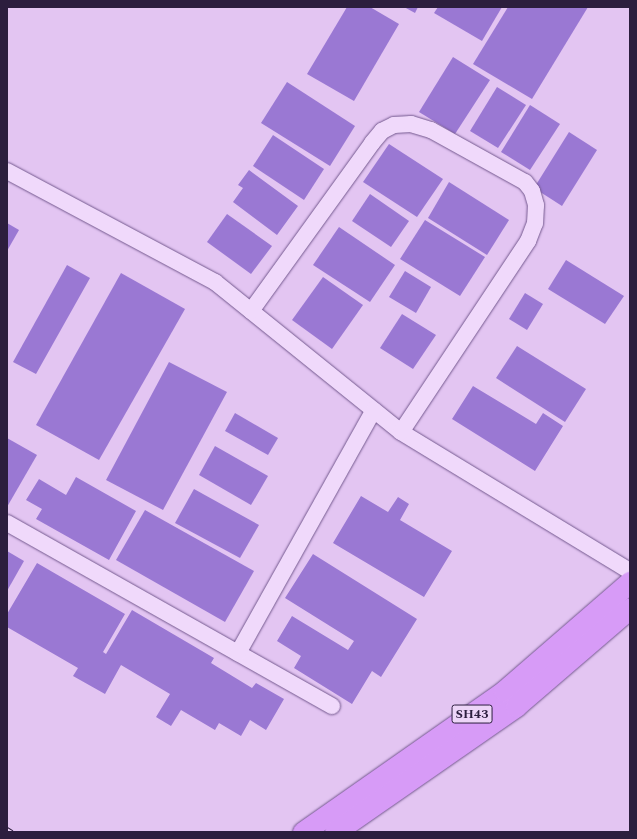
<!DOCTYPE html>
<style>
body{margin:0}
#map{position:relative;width:637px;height:839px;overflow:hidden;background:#e3c5f2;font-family:Spectral,serif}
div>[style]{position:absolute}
.building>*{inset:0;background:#9a78d3}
.roads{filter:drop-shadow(0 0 1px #74598f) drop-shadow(0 0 1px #74598f)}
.minor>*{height:16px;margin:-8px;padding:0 8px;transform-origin:8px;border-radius:8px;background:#f0d9fb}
.major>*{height:21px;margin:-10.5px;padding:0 10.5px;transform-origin:10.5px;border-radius:10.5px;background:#d79bf7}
.rail>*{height:4.5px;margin-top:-2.25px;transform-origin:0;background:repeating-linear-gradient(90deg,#edd5f8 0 9px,#2c1e3e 0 18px);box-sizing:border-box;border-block:1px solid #2c1e3e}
span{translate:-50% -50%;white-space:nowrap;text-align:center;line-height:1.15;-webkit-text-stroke:4px #edd5f8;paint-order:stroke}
.shield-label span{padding:1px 3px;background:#edd5f8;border:1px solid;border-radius:3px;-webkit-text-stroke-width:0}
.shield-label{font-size:13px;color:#2c1e3e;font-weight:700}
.frame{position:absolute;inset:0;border:8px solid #2c1e3e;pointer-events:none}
</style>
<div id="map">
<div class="building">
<i style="clip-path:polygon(347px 7px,370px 7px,399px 24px,354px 101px,307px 74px)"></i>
<i style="clip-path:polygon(404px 7px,418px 7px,415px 13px)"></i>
<i style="clip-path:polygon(438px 7px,502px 7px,482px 41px,434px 13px)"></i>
<i style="clip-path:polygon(508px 7px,588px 7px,532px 99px,473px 64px)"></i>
<i style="clip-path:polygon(453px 57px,490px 80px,455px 134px,419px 112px)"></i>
<i style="clip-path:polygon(287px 82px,355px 126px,330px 166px,261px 123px)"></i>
<i style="clip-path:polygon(497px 87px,526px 105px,498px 148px,470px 131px)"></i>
<i style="clip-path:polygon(530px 105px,560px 124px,530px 170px,501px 152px)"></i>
<i style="clip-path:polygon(569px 132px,597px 150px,562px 206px,534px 188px)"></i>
<i style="clip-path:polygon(273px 135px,324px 169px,304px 200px,253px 166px)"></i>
<i style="clip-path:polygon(389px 144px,443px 179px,417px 217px,363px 182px)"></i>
<i style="clip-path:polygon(249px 170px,298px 206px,277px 235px,233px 202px,243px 188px,238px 185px)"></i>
<i style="clip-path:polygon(449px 182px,509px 220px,487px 255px,428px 218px)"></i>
<i style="clip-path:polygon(370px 194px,409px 221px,391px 247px,352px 221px)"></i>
<i style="clip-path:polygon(227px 214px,272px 246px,251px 274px,207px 242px)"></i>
<i style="clip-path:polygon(425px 220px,485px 257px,460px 296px,400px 259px)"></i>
<i style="clip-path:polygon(7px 223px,19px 230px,7px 251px)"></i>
<i style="clip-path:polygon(339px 227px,395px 265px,370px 302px,313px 265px)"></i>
<i style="clip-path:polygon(566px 260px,624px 296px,605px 324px,548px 289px)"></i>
<i style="clip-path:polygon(67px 265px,90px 278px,36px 374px,13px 362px)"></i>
<i style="clip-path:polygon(405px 271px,431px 287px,416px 313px,389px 297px)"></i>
<i style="clip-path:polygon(121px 273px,185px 309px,99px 460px,36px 425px)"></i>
<i style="clip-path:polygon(323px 277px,363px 305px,332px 349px,292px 320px)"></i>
<i style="clip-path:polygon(525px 293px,543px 304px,527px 330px,509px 319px)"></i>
<i style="clip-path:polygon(402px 314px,436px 335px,413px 369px,380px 348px)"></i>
<i style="clip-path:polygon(517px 346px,586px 389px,565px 422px,496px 378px)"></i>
<i style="clip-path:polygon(169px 362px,227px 392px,163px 510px,106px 480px)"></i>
<i style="clip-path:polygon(473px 386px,536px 424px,543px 413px,563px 426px,535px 471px,452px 419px)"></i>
<i style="clip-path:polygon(235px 413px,278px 438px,268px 455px,225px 431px)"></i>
<i style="clip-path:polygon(7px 438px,37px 455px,7px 507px)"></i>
<i style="clip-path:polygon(215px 446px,268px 476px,251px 505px,199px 475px)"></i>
<i style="clip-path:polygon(76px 477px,136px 511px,109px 560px,36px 519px,42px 509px,26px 500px,39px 479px,66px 495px)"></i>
<i style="clip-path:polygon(194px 489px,259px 525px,240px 558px,175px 523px)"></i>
<i style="clip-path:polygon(361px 496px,388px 512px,398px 497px,409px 504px,400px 520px,452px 551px,424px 597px,333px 543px)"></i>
<i style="clip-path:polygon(145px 510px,254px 571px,225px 622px,116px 560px)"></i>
<i style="clip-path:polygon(7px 551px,24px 561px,7px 591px)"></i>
<i style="clip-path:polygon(313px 554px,417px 619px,381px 677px,372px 671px,352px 704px,294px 668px,301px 656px,277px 641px,292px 616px,348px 650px,354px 641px,285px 598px)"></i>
<i style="clip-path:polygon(37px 563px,125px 614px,103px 652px,106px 654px,132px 610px,214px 658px,211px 663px,252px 688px,256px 683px,284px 699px,266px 730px,250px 720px,241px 736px,219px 723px,215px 730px,181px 710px,171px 726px,156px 717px,170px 694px,121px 665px,105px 694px,73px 676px,78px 668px,7px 627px,7px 614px)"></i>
</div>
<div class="roads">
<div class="minor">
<i style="left:7px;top:171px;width:236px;rotate:28.1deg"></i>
<i style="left:215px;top:282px;width:239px;rotate:38.9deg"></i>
<i style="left:401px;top:432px;width:268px;rotate:31.3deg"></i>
<i style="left:251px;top:311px;width:207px;rotate:-54.2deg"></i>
<i style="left:372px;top:143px;width:16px;rotate:-50deg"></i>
<i style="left:382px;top:131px;width:13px;rotate:-27deg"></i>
<i style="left:394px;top:125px;width:17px;rotate:-3deg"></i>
<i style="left:411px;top:124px;width:21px;rotate:17deg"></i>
<i style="left:431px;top:130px;width:107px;rotate:29deg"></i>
<i style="left:525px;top:182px;width:11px;rotate:52deg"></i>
<i style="left:532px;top:191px;width:15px;rotate:74deg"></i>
<i style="left:536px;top:205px;width:18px;rotate:93deg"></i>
<i style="left:535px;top:223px;width:19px;rotate:111deg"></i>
<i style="left:528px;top:241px;width:229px;rotate:123.6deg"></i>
<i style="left:7px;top:523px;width:373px;rotate:29.4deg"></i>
<i style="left:238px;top:653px;width:278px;rotate:-60.8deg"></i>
</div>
<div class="major">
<i style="left:303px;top:832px;width:246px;rotate:-35deg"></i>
<i style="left:504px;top:691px;width:167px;rotate:-40.9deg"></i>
<i style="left:335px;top:832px;width:221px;rotate:-34.8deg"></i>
<i style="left:516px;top:706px;width:150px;rotate:-40.7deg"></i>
</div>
</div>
<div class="rail">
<i style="left:7px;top:829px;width:6px;rotate:31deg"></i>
</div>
<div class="shield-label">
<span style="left:472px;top:714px">SH43</span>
</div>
<div class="frame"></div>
</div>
